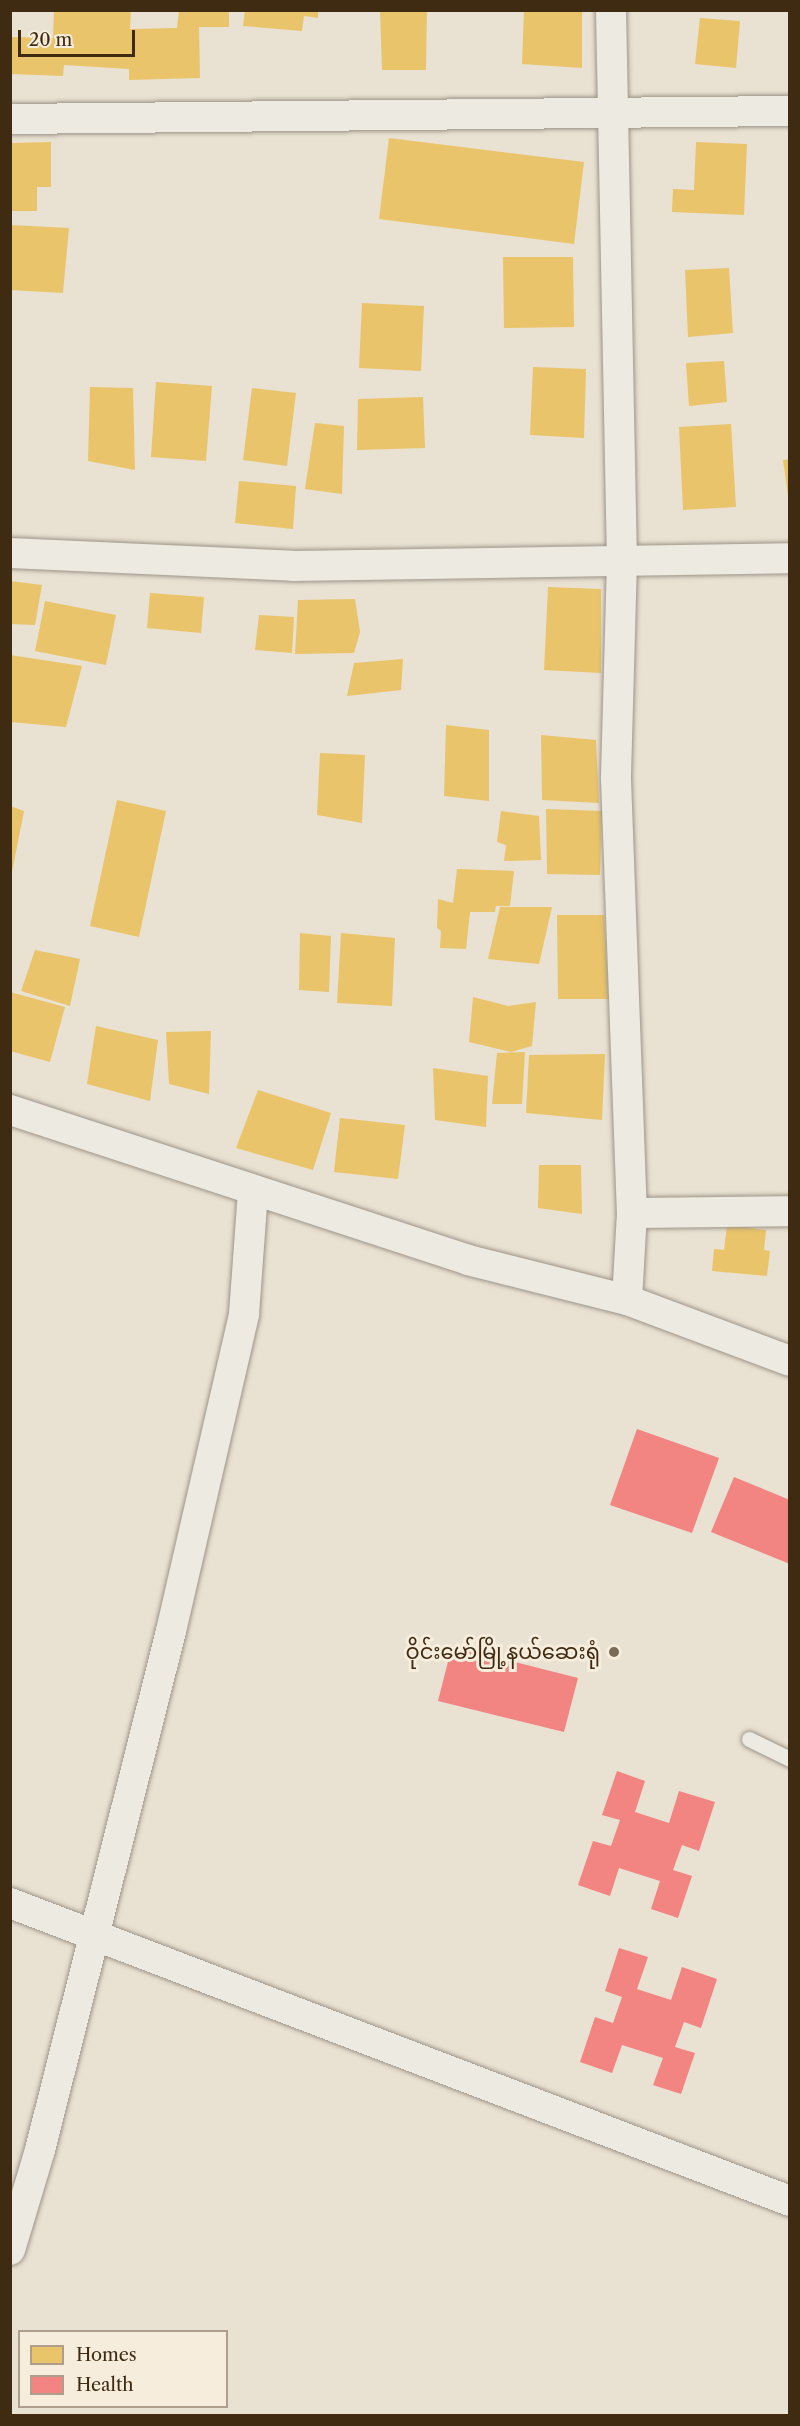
<!DOCTYPE html>
<meta charset="utf-8">
<style>
body{margin:0}
#map{position:relative;width:800px;height:2426px;overflow:hidden;background:#e9e1d2;font-family:"Libre Caslon Text","Noto Sans Myanmar",serif}
div>[style]{position:absolute}
.homes>*{inset:0;background:#e9c46a}
.health>*{inset:0;background:#f28482}
.roads{filter:drop-shadow(0 0 2px #9d9589) drop-shadow(0 0 2px #9d9589)}
.service>*{height:15px;margin:-7.5px;padding:0 7.5px;transform-origin:7.5px;border-radius:7.5px;background:#edeae2}
.minor>*{height:30px;margin:-15px;padding:0 15px;transform-origin:15px;border-radius:15px;background:#edeae2}
.dots>*{width:16px;height:16px;translate:-50% -50%;box-sizing:border-box;border:3px solid #f7eddc;border-radius:50%}
span{translate:-50% -50%;white-space:nowrap;text-align:center;line-height:1.15;-webkit-text-stroke:6px #f7eddc;paint-order:stroke}
.poi-label{font-size:21px;color:#3f2b12}
.right{translate:-100% -50%;text-align:right}
.frame{position:absolute;inset:0;border:12px solid #3f2b12;pointer-events:none}
.legend{position:absolute;left:18px;top:2330px;width:210px;height:78px;box-sizing:border-box;background:#f7eddc;border:2px solid #ad9f8b;margin:0;padding:8px 10px;list-style:none;font-size:18px;color:#3f2b12}
.legend li{display:flex;align-items:center;gap:12px;height:30px}
.legend b{width:30px;border:2px solid #ad9f8b}
.scale{position:absolute;left:18px;top:30px;width:117px;height:27px;box-sizing:border-box;border:3px solid #3f2b12;border-top:0;padding-left:8px;font-size:18px;line-height:21px;white-space:nowrap;color:#3f2b12;-webkit-text-stroke:4px #f7eddc;paint-order:stroke}
</style>
<div id="map">
<div class="homes">
<i style="clip-path:polygon(54px 10px,131px 10px,130px 29px,177px 28px,179px 10px,229px 10px,229px 27px,199px 27px,200px 78px,129px 80px,129px 69px,64px 65px,63px 76px,10px 74px,10px 37px,53px 38px)"></i>
<i style="clip-path:polygon(245px 10px,318px 10px,318px 18px,304px 16px,302px 31px,243px 26px)"></i>
<i style="clip-path:polygon(380px 10px,427px 10px,426px 70px,382px 70px)"></i>
<i style="clip-path:polygon(524px 10px,582px 10px,582px 68px,522px 64px)"></i>
<i style="clip-path:polygon(700px 18px,740px 21px,736px 68px,695px 64px)"></i>
<i style="clip-path:polygon(389px 138px,584px 162px,574px 244px,379px 219px)"></i>
<i style="clip-path:polygon(51px 142px,51px 187px,37px 187px,37px 211px,10px 211px,10px 143px)"></i>
<i style="clip-path:polygon(696px 142px,747px 144px,744px 215px,672px 212px,673px 189px,694px 190px)"></i>
<i style="clip-path:polygon(10px 225px,69px 228px,63px 293px,10px 290px)"></i>
<i style="clip-path:polygon(503px 257px,573px 257px,574px 327px,504px 328px)"></i>
<i style="clip-path:polygon(729px 268px,733px 333px,688px 337px,685px 270px)"></i>
<i style="clip-path:polygon(362px 303px,424px 306px,421px 371px,359px 368px)"></i>
<i style="clip-path:polygon(724px 361px,727px 402px,689px 406px,686px 363px)"></i>
<i style="clip-path:polygon(533px 367px,586px 369px,584px 438px,530px 435px)"></i>
<i style="clip-path:polygon(156px 382px,212px 386px,206px 461px,151px 457px)"></i>
<i style="clip-path:polygon(90px 387px,133px 388px,135px 470px,88px 461px)"></i>
<i style="clip-path:polygon(252px 388px,296px 393px,287px 466px,243px 460px)"></i>
<i style="clip-path:polygon(423px 397px,425px 448px,357px 450px,358px 399px)"></i>
<i style="clip-path:polygon(315px 423px,344px 426px,342px 494px,305px 489px)"></i>
<i style="clip-path:polygon(731px 424px,736px 507px,683px 510px,679px 427px)"></i>
<i style="clip-path:polygon(790px 459px,790px 495px,788px 495px,783px 460px)"></i>
<i style="clip-path:polygon(239px 481px,296px 486px,293px 529px,235px 523px)"></i>
<i style="clip-path:polygon(10px 581px,42px 585px,35px 625px,10px 624px)"></i>
<i style="clip-path:polygon(548px 587px,601px 589px,601px 673px,544px 670px)"></i>
<i style="clip-path:polygon(150px 593px,204px 597px,201px 633px,147px 628px)"></i>
<i style="clip-path:polygon(355px 599px,360px 632px,354px 653px,295px 654px,298px 600px)"></i>
<i style="clip-path:polygon(45px 601px,116px 615px,106px 665px,35px 651px)"></i>
<i style="clip-path:polygon(259px 615px,294px 617px,292px 653px,255px 650px)"></i>
<i style="clip-path:polygon(10px 655px,82px 666px,66px 727px,10px 722px)"></i>
<i style="clip-path:polygon(403px 659px,401px 690px,347px 696px,354px 663px)"></i>
<i style="clip-path:polygon(446px 725px,489px 730px,489px 801px,444px 796px)"></i>
<i style="clip-path:polygon(541px 735px,596px 740px,599px 803px,542px 800px)"></i>
<i style="clip-path:polygon(320px 753px,365px 755px,362px 823px,317px 815px)"></i>
<i style="clip-path:polygon(117px 800px,166px 811px,139px 937px,90px 926px)"></i>
<i style="clip-path:polygon(10px 806px,24px 811px,12px 872px,10px 872px)"></i>
<i style="clip-path:polygon(546px 809px,602px 811px,600px 875px,547px 874px)"></i>
<i style="clip-path:polygon(501px 811px,539px 816px,541px 860px,504px 861px,506px 845px,497px 842px)"></i>
<i style="clip-path:polygon(457px 869px,514px 871px,510px 906px,496px 906px,495px 912px,470px 912px,466px 949px,440px 948px,441px 931px,437px 928px,438px 899px,453px 903px)"></i>
<i style="clip-path:polygon(500px 907px,552px 907px,539px 964px,488px 959px)"></i>
<i style="clip-path:polygon(557px 915px,604px 915px,609px 999px,558px 999px)"></i>
<i style="clip-path:polygon(300px 933px,331px 936px,329px 992px,299px 990px)"></i>
<i style="clip-path:polygon(341px 933px,395px 938px,392px 1006px,337px 1003px)"></i>
<i style="clip-path:polygon(35px 950px,80px 959px,70px 1006px,21px 991px)"></i>
<i style="clip-path:polygon(10px 992px,65px 1007px,50px 1062px,10px 1051px)"></i>
<i style="clip-path:polygon(473px 997px,508px 1006px,536px 1002px,532px 1046px,511px 1052px,469px 1042px)"></i>
<i style="clip-path:polygon(96px 1026px,158px 1040px,150px 1101px,87px 1084px)"></i>
<i style="clip-path:polygon(211px 1031px,209px 1094px,169px 1084px,166px 1032px)"></i>
<i style="clip-path:polygon(525px 1052px,522px 1104px,492px 1104px,497px 1053px)"></i>
<i style="clip-path:polygon(605px 1054px,602px 1120px,526px 1113px,529px 1055px)"></i>
<i style="clip-path:polygon(433px 1068px,488px 1076px,486px 1127px,435px 1120px)"></i>
<i style="clip-path:polygon(258px 1090px,331px 1113px,313px 1170px,236px 1148px)"></i>
<i style="clip-path:polygon(340px 1118px,405px 1125px,398px 1179px,334px 1172px)"></i>
<i style="clip-path:polygon(539px 1165px,581px 1165px,582px 1214px,538px 1208px)"></i>
<i style="clip-path:polygon(727px 1225px,766px 1230px,764px 1250px,770px 1251px,767px 1276px,712px 1271px,714px 1249px,724px 1250px)"></i>
</div>
<div class="health">
<i style="clip-path:polygon(637px 1429px,719px 1458px,692px 1533px,610px 1505px)"></i>
<i style="clip-path:polygon(734px 1477px,790px 1500px,790px 1564px,711px 1532px)"></i>
<i style="clip-path:polygon(452px 1646px,578px 1678px,564px 1732px,438px 1701px)"></i>
<i style="clip-path:polygon(617px 1771px,645px 1781px,635px 1812px,669px 1823px,679px 1791px,715px 1802px,699px 1851px,682px 1845px,673px 1870px,692px 1876px,678px 1918px,651px 1909px,660px 1881px,619px 1868px,610px 1896px,578px 1885px,593px 1841px,611px 1846px,620px 1820px,602px 1815px)"></i>
<i style="clip-path:polygon(619px 1948px,648px 1957px,637px 1989px,671px 2000px,682px 1967px,717px 1979px,701px 2028px,684px 2022px,675px 2047px,695px 2053px,681px 2094px,653px 2085px,663px 2058px,622px 2045px,612px 2073px,580px 2062px,595px 2017px,613px 2023px,622px 1997px,605px 1991px)"></i>
</div>
<div class="roads">
<div class="service">
<i style="left:749px;top:1739px;width:46px;rotate:26deg"></i>
</div>
<div class="minor">
<i style="left:611px;top:10px;width:551px;rotate:88.86deg"></i>
<i style="left:622px;top:561px;width:218px;rotate:91.6deg"></i>
<i style="left:616px;top:779px;width:434px;rotate:87.9deg"></i>
<i style="left:632px;top:1213px;width:87px;rotate:93.3deg"></i>
<i style="left:10px;top:119px;width:780px;rotate:-0.59deg"></i>
<i style="left:10px;top:553px;width:283px;rotate:2.6deg"></i>
<i style="left:293px;top:566px;width:497px;rotate:-0.9deg"></i>
<i style="left:10px;top:1110px;width:482px;rotate:18.1deg"></i>
<i style="left:468px;top:1260px;width:164px;rotate:14.1deg"></i>
<i style="left:627px;top:1300px;width:174px;rotate:20.5deg"></i>
<i style="left:632px;top:1213px;width:158px;rotate:-0.7deg"></i>
<i style="left:10px;top:1903px;width:835px;rotate:20.91deg"></i>
<i style="left:10px;top:2250px;width:104px;rotate:-73.3deg"></i>
<i style="left:40px;top:2150px;width:535px;rotate:-75.83deg"></i>
<i style="left:171px;top:1631px;width:325px;rotate:-77deg"></i>
<i style="left:244px;top:1314px;width:124px;rotate:-85.8deg"></i>
</div>
</div>
<div class="dots">
<i style="left:614px;top:1652px;background:#7a6b55"></i>
</div>
<div class="poi-label">
<span class="right" style="left:600px;top:1652px">ဝိုင်းမော်မြို့နယ်ဆေးရုံ</span>
</div>
<div class="frame"></div>
<ul class="legend">
<li><b style="height:16px;background:#e9c46a"></b>Homes</li>
<li><b style="height:16px;background:#f28482"></b>Health</li>
</ul>
<div class="scale">20 m</div>
</div>
